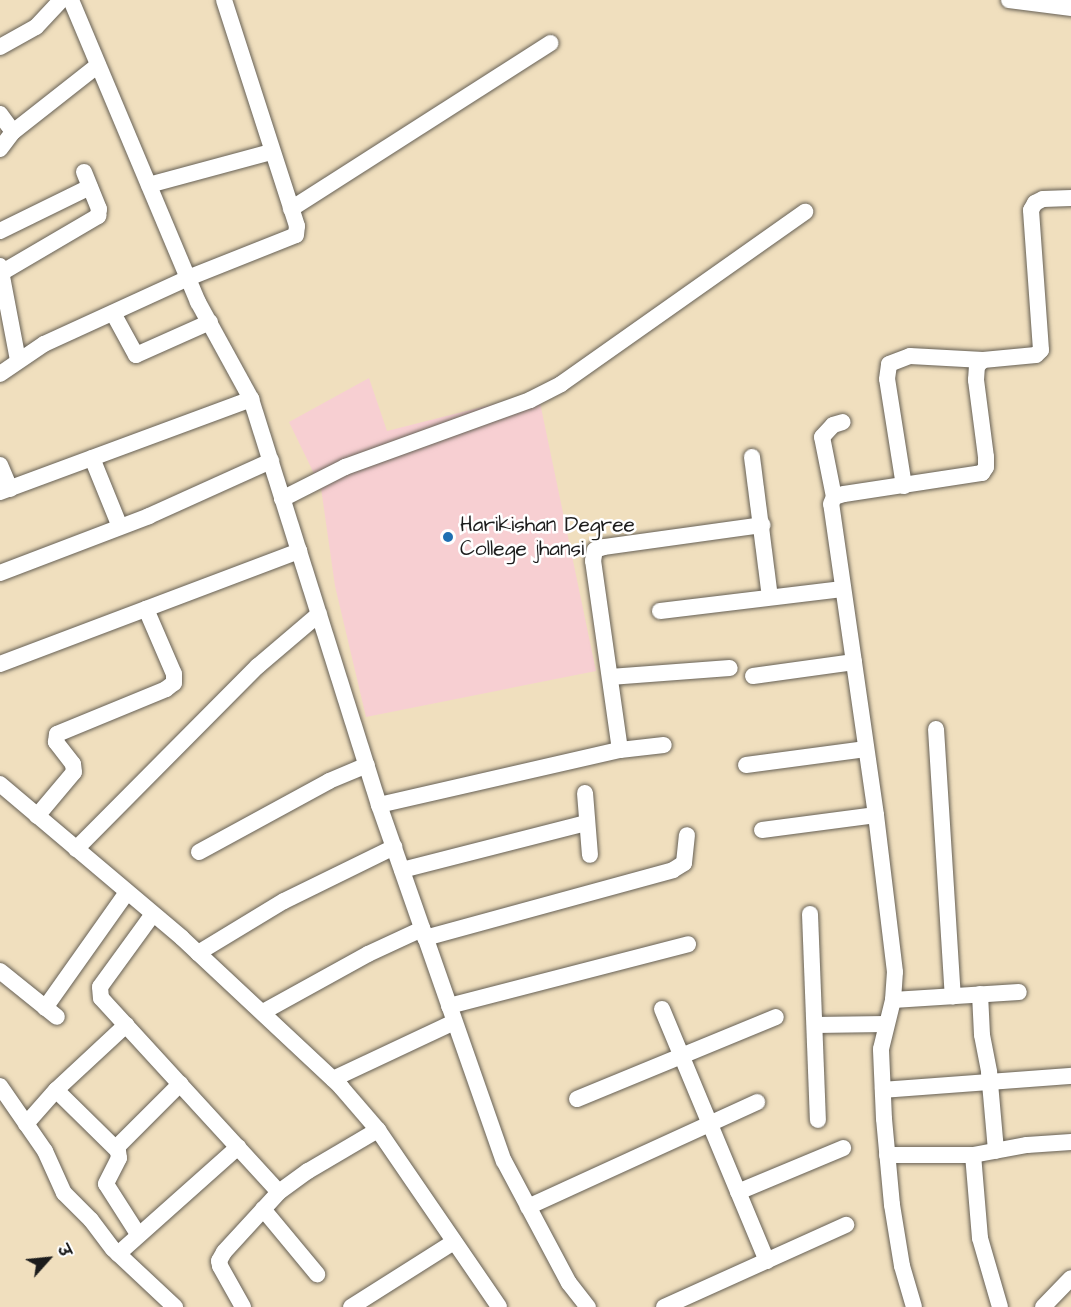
<!DOCTYPE html>
<meta charset="utf-8">
<style>
body{margin:0}
#map{position:relative;width:1071px;height:1307px;overflow:hidden;background:#f0dfbe;font-family:"Architects Daughter","Playpen Sans Deva",sans-serif}
div>[style]{position:absolute}
.built>*{inset:0;background:#f7cfd2}
.roads{filter:drop-shadow(0 0 2px #666055) drop-shadow(0 0 2px #666055)}
.street>*{height:16px;margin:-8px;padding:0 8px;transform-origin:8px;border-radius:8px;background:#fff}
.dots>*{width:16px;height:16px;translate:-50% -50%;box-sizing:border-box;border:3px solid #fff;border-radius:50%}
span{translate:-50% -50%;white-space:nowrap;text-align:center;line-height:1.15;-webkit-text-stroke:5px #fff;paint-order:stroke}
.poi-label{font-size:21px;color:#1c1c1c}
.left{translate:0 -50%;text-align:left}
.north{position:absolute;left:18px;top:1229px;width:60px;height:60px;-webkit-text-stroke:4px #fff;paint-order:stroke;rotate:63deg;font-size:16px;font-weight:700;line-height:24px;text-align:center;color:#1c1c1c}
.north::after{content:'';display:block;margin:auto;width:21px;height:27px;background:#1c1c1c;clip-path:polygon(50% 0,100% 100%,50% 72%,0 100%)}
</style>
<div id="map">
<div class="built">
<i style="clip-path:polygon(369px 378px,387px 431px,538px 393px,596px 671px,366px 717px,335px 586px,321px 488px,289px 422px)"></i>
</div>
<div class="roads">
<div class="street">
<i style="left:71px;top:0;width:328px;rotate:67.2deg"></i>
<i style="left:198px;top:302px;width:111px;rotate:61.3deg"></i>
<i style="left:251px;top:399px;width:426px;rotate:72.5deg"></i>
<i style="left:379px;top:805px;width:377px;rotate:70.7deg"></i>
<i style="left:504px;top:1161px;width:138px;rotate:62deg"></i>
<i style="left:569px;top:1283px;width:31px;rotate:52deg"></i>
<i style="left:1009px;top:0;width:63px;rotate:7.4deg"></i>
<i style="left:0;top:47px;width:41px;rotate:-29.1deg"></i>
<i style="left:36px;top:27px;width:37px;rotate:-47deg"></i>
<i style="left:0;top:114px;width:22px;rotate:54deg"></i>
<i style="left:0;top:149px;width:21px;rotate:-53deg"></i>
<i style="left:13px;top:132px;width:108px;rotate:-38.2deg"></i>
<i style="left:149px;top:185px;width:126px;rotate:-15.1deg"></i>
<i style="left:291px;top:209px;width:308px;rotate:-32.6deg"></i>
<i style="left:0;top:231px;width:100px;rotate:-26.1deg"></i>
<i style="left:0;top:266px;width:96px;rotate:79.2deg"></i>
<i style="left:1px;top:273px;width:113px;rotate:-30.4deg"></i>
<i style="left:98px;top:216px;width:7px;rotate:-82deg"></i>
<i style="left:99px;top:209px;width:40px;rotate:-112deg"></i>
<i style="left:113px;top:313px;width:48px;rotate:61.3deg"></i>
<i style="left:136px;top:355px;width:81px;rotate:-24deg"></i>
<i style="left:0;top:374px;width:53px;rotate:-34.3deg"></i>
<i style="left:44px;top:344px;width:158px;rotate:-24.6deg"></i>
<i style="left:188px;top:278px;width:116px;rotate:-21.7deg"></i>
<i style="left:296px;top:235px;width:9px;rotate:-84deg"></i>
<i style="left:297px;top:226px;width:237px;rotate:-107.9deg"></i>
<i style="left:752px;top:457px;width:141px;rotate:82.7deg"></i>
<i style="left:92px;top:458px;width:74px;rotate:67.9deg"></i>
<i style="left:0;top:465px;width:26px;rotate:67deg"></i>
<i style="left:904px;top:486px;width:108px;rotate:-99deg"></i>
<i style="left:887px;top:379px;width:15px;rotate:-82deg"></i>
<i style="left:889px;top:364px;width:22px;rotate:-21deg"></i>
<i style="left:910px;top:356px;width:73px;rotate:3.1deg"></i>
<i style="left:0;top:492px;width:268px;rotate:-20.3deg"></i>
<i style="left:834px;top:497px;width:61px;rotate:-101.3deg"></i>
<i style="left:822px;top:437px;width:16px;rotate:-47deg"></i>
<i style="left:833px;top:425px;width:10px;rotate:-17deg"></i>
<i style="left:282px;top:499px;width:71px;rotate:-26.9deg"></i>
<i style="left:345px;top:467px;width:197px;rotate:-19.9deg"></i>
<i style="left:530px;top:400px;width:35px;rotate:-27deg"></i>
<i style="left:561px;top:384px;width:299px;rotate:-35.2deg"></i>
<i style="left:0;top:573px;width:160px;rotate:-20.9deg"></i>
<i style="left:149px;top:516px;width:134px;rotate:-24.3deg"></i>
<i style="left:660px;top:611px;width:184px;rotate:-6.9deg"></i>
<i style="left:0;top:664px;width:320px;rotate:-20.7deg"></i>
<i style="left:753px;top:676px;width:102px;rotate:-7.9deg"></i>
<i style="left:610px;top:677px;width:120px;rotate:-4.3deg"></i>
<i style="left:936px;top:729px;width:268px;rotate:86.4deg"></i>
<i style="left:620px;top:750px;width:191px;rotate:-98.1deg"></i>
<i style="left:593px;top:561px;width:11px;rotate:-80deg"></i>
<i style="left:595px;top:550px;width:9px;rotate:-18deg"></i>
<i style="left:604px;top:547px;width:160px;rotate:-7.9deg"></i>
<i style="left:746px;top:765px;width:121px;rotate:-7.6deg"></i>
<i style="left:0;top:784px;width:238px;rotate:40.2deg"></i>
<i style="left:182px;top:938px;width:218px;rotate:43.1deg"></i>
<i style="left:341px;top:1087px;width:57px;rotate:49.3deg"></i>
<i style="left:378px;top:1130px;width:214px;rotate:55.6deg"></i>
<i style="left:585px;top:793px;width:62px;rotate:85.4deg"></i>
<i style="left:379px;top:805px;width:247px;rotate:-12.9deg"></i>
<i style="left:620px;top:750px;width:44px;rotate:-6.5deg"></i>
<i style="left:37px;top:816px;width:57px;rotate:-49.9deg"></i>
<i style="left:74px;top:772px;width:8px;rotate:-97deg"></i>
<i style="left:73px;top:764px;width:28px;rotate:-128deg"></i>
<i style="left:56px;top:742px;width:8px;rotate:-83deg"></i>
<i style="left:57px;top:734px;width:118px;rotate:-22.4deg"></i>
<i style="left:166px;top:689px;width:10px;rotate:-37deg"></i>
<i style="left:174px;top:683px;width:9px;rotate:-90deg"></i>
<i style="left:174px;top:674px;width:71px;rotate:-113.3deg"></i>
<i style="left:762px;top:830px;width:115px;rotate:-7.5deg"></i>
<i style="left:76px;top:849px;width:258px;rotate:-45.2deg"></i>
<i style="left:258px;top:666px;width:80px;rotate:-40.4deg"></i>
<i style="left:199px;top:852px;width:148px;rotate:-28.6deg"></i>
<i style="left:329px;top:781px;width:41px;rotate:-22.8deg"></i>
<i style="left:402px;top:870px;width:191px;rotate:-14.3deg"></i>
<i style="left:153px;top:914px;width:90px;rotate:126deg"></i>
<i style="left:100px;top:987px;width:11px;rotate:85deg"></i>
<i style="left:101px;top:998px;width:263px;rotate:47.5deg"></i>
<i style="left:810px;top:914px;width:206px;rotate:87.8deg"></i>
<i style="left:425px;top:938px;width:257px;rotate:-15.3deg"></i>
<i style="left:673px;top:870px;width:13px;rotate:-32deg"></i>
<i style="left:684px;top:863px;width:28px;rotate:-84deg"></i>
<i style="left:198px;top:953px;width:100px;rotate:-31.2deg"></i>
<i style="left:284px;top:901px;width:123px;rotate:-26.1deg"></i>
<i style="left:0;top:971px;width:73px;rotate:38.9deg"></i>
<i style="left:980px;top:994px;width:41px;rotate:87.2deg"></i>
<i style="left:982px;top:1035px;width:38px;rotate:79deg"></i>
<i style="left:989px;top:1072px;width:79px;rotate:84.9deg"></i>
<i style="left:893px;top:1000px;width:126px;rotate:-3.6deg"></i>
<i style="left:449px;top:1006px;width:247px;rotate:-14.5deg"></i>
<i style="left:45px;top:1008px;width:142px;rotate:-54.7deg"></i>
<i style="left:662px;top:1009px;width:273px;rotate:67.4deg"></i>
<i style="left:263px;top:1012px;width:120px;rotate:-28.9deg"></i>
<i style="left:368px;top:954px;width:60px;rotate:-24.8deg"></i>
<i style="left:815px;top:1025px;width:71px;rotate:-0.8deg"></i>
<i style="left:333px;top:1079px;width:134px;rotate:-25.2deg"></i>
<i style="left:0;top:1086px;width:79px;rotate:55.3deg"></i>
<i style="left:45px;top:1151px;width:46px;rotate:65.7deg"></i>
<i style="left:64px;top:1193px;width:38px;rotate:45deg"></i>
<i style="left:91px;top:1220px;width:36px;rotate:53deg"></i>
<i style="left:113px;top:1249px;width:85px;rotate:43.1deg"></i>
<i style="left:56px;top:1090px;width:87px;rotate:44.5deg"></i>
<i style="left:118px;top:1151px;width:7px;rotate:82deg"></i>
<i style="left:119px;top:1158px;width:29px;rotate:117deg"></i>
<i style="left:106px;top:1184px;width:59px;rotate:57.4deg"></i>
<i style="left:883px;top:1090px;width:189px;rotate:-4.3deg"></i>
<i style="left:577px;top:1099px;width:215px;rotate:-22.4deg"></i>
<i style="left:26px;top:1124px;width:45px;rotate:-48.6deg"></i>
<i style="left:56px;top:1090px;width:96px;rotate:-42.9deg"></i>
<i style="left:116px;top:1148px;width:91px;rotate:-45deg"></i>
<i style="left:887px;top:1155px;width:86px"></i>
<i style="left:738px;top:1192px;width:114px;rotate:-22.7deg"></i>
<i style="left:528px;top:1207px;width:252px;rotate:-24.6deg"></i>
<i style="left:263px;top:1209px;width:85px;rotate:50.3deg"></i>
<i style="left:118px;top:1254px;width:161px;rotate:-41.7deg"></i>
<i style="left:243px;top:1307px;width:47px;rotate:-119.3deg"></i>
<i style="left:220px;top:1266px;width:5px;rotate:-101deg"></i>
<i style="left:219px;top:1261px;width:10px;rotate:-61deg"></i>
<i style="left:224px;top:1252px;width:81px;rotate:-47.5deg"></i>
<i style="left:279px;top:1192px;width:36px;rotate:-36deg"></i>
<i style="left:308px;top:1171px;width:81px;rotate:-30.4deg"></i>
<i style="left:351px;top:1307px;width:122px;rotate:-32.3deg"></i>
<i style="left:664px;top:1307px;width:200px;rotate:-24.3deg"></i>
<i style="left:914px;top:1307px;width:43px;rotate:-106.3deg"></i>
<i style="left:902px;top:1266px;width:62px;rotate:-99.3deg"></i>
<i style="left:892px;top:1205px;width:86px;rotate:-95.3deg"></i>
<i style="left:884px;top:1119px;width:70px;rotate:-92.5deg"></i>
<i style="left:881px;top:1049px;width:50px;rotate:-76.2deg"></i>
<i style="left:893px;top:1000px;width:28px;rotate:-86deg"></i>
<i style="left:895px;top:972px;width:158px;rotate:-96.9deg"></i>
<i style="left:876px;top:815px;width:314px;rotate:-98.2deg"></i>
<i style="left:831px;top:504px;width:8px;rotate:-67deg"></i>
<i style="left:834px;top:497px;width:10px;rotate:-17deg"></i>
<i style="left:844px;top:494px;width:140px;rotate:-8.7deg"></i>
<i style="left:982px;top:473px;width:7px;rotate:-56deg"></i>
<i style="left:986px;top:467px;width:10px;rotate:-90deg"></i>
<i style="left:986px;top:457px;width:78px;rotate:-97.4deg"></i>
<i style="left:976px;top:380px;width:14px;rotate:-86deg"></i>
<i style="left:977px;top:366px;width:8px;rotate:-45deg"></i>
<i style="left:983px;top:360px;width:53px;rotate:-5.4deg"></i>
<i style="left:1036px;top:355px;width:7px;rotate:-45deg"></i>
<i style="left:1041px;top:350px;width:140px;rotate:-94.1deg"></i>
<i style="left:1031px;top:210px;width:8px;rotate:-60deg"></i>
<i style="left:1035px;top:203px;width:9px;rotate:-27deg"></i>
<i style="left:1043px;top:199px;width:28px;rotate:-2deg"></i>
<i style="left:1000px;top:1307px;width:72px;rotate:-106.2deg"></i>
<i style="left:980px;top:1238px;width:83px;rotate:-94.8deg"></i>
<i style="left:973px;top:1155px;width:55px;rotate:-10.5deg"></i>
<i style="left:1027px;top:1145px;width:44px;rotate:-3.9deg"></i>
<i style="left:1043px;top:1307px;width:40px;rotate:-46deg"></i>
</div>
</div>
<div class="dots">
<i style="left:448px;top:537px;background:#1f6fb2"></i>
</div>
<div class="poi-label">
<span class="left" style="left:460px;top:537px">Harikishan Degree<br>College jhansi</span>
</div>
<div class="north">उ</div>
</div>
